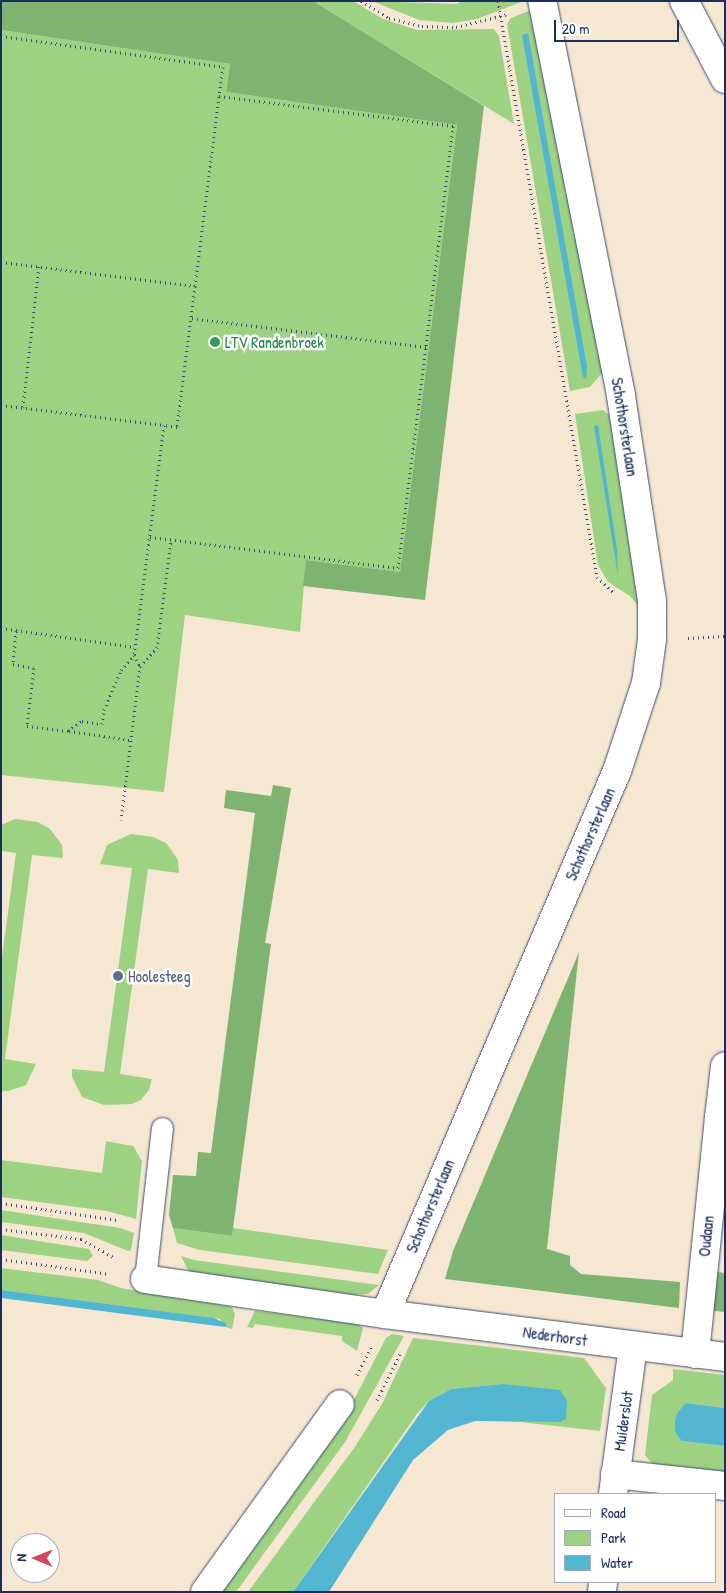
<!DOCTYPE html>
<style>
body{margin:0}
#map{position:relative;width:726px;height:1593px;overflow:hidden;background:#f6e7d2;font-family:"Patrick Hand",sans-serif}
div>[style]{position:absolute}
.green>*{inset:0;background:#9dd282}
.forest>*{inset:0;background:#7eb470}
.water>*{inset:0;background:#52b6d1}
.path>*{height:3px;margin-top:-1.5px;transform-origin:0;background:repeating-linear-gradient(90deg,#3c4b6f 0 1px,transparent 0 5px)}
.roads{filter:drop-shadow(0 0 1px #3c4b6f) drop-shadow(0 0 1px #3c4b6f)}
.service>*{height:21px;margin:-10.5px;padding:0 10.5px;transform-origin:10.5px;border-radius:10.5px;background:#fff}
.minor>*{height:28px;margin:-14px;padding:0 14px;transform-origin:14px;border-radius:14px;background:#fff}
.dots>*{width:14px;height:14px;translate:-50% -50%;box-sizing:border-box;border:2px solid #fff;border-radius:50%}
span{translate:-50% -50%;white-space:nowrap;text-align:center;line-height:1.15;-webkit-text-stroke:5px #fff;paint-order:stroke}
.leisure-label{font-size:16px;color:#27864d}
.left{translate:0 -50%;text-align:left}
.street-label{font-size:16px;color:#1b2f5e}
.service-label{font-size:16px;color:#4e5e75}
.frame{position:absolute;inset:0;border:2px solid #1b2f5e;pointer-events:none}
.legend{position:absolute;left:554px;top:1493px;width:162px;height:90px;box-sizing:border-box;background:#fff;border:1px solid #a4acbf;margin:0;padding:6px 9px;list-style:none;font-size:15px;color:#1b2f5e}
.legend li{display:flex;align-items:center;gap:10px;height:25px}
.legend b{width:25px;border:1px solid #a4acbf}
.north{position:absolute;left:10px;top:1533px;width:50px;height:50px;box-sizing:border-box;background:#fff;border:1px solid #a4acbf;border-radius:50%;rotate:271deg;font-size:14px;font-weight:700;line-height:20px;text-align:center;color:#1b2f5e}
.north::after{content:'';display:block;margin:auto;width:18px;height:22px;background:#d1495b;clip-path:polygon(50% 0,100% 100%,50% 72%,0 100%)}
.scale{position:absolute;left:554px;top:20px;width:125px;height:22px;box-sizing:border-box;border:2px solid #1b2f5e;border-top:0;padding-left:6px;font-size:15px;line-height:18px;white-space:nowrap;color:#1b2f5e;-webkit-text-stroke:4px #fff;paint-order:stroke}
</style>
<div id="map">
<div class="green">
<i style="clip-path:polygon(313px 1px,353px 1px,383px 19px,417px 30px,494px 29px,499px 36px,514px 124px)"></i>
<i style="clip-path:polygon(372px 1px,456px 4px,462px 1px,524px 1px,477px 19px,453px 23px,419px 20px)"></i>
<i style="clip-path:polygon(534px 9px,603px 372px,590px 387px,570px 391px,507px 24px,511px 18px)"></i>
<i style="clip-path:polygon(1px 30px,230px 64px,226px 92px,457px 125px,400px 572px,306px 560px,300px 632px,185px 615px,164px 792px,1px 775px)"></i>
<i style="clip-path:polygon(603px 410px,613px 418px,631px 529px,639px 607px,630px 596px,608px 582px,598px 565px,575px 414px)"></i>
<i style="clip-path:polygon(15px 819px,38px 822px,50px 829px,62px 845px,63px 858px,32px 855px,5px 1059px,36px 1064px,26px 1085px,9px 1091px,1px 1091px,1px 964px,16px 853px,1px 851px,1px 825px)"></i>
<i style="clip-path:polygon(131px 834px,153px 837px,166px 843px,178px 860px,179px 873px,148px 869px,120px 1074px,152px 1079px,149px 1090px,141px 1100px,132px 1104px,104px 1105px,82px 1097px,72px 1077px,72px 1069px,104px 1072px,132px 868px,100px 864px,107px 845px)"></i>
<i style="clip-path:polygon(106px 1141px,133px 1146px,142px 1161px,136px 1219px,107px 1211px,1px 1197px,1px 1160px,102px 1173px)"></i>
<i style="clip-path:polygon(1px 1210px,120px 1228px,134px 1233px,131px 1250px,128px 1251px,84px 1233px,1px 1222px)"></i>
<i style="clip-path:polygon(173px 1228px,232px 1236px,233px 1228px,388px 1250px,378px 1274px,200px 1250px,177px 1243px)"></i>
<i style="clip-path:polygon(1px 1235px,89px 1249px,93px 1256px,87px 1261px,1px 1250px)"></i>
<i style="clip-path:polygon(181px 1256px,194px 1260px,379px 1285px,368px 1294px,347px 1295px,190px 1274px)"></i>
<i style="clip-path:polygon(1px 1268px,98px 1280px,121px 1288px,232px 1307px,235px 1314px,232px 1329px,225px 1327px,220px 1319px,1px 1290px)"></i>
<i style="clip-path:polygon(255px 1311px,356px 1323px,363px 1328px,357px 1351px,342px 1341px,342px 1336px,255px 1324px,253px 1328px,247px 1327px)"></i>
<i style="clip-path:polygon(392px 1334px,404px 1336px,345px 1442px,236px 1592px,221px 1592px,347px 1413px,386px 1338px)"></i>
<i style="clip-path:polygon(413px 1338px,584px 1358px,606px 1388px,600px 1431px,511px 1421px,561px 1422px,566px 1419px,502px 1384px,451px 1389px,429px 1401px,417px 1414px,293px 1592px,248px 1592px,354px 1448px,382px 1404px)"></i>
<i style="clip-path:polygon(673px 1369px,725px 1375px,725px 1408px,686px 1403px,682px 1441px,725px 1446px,725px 1476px,656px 1468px,645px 1455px,652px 1395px,673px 1380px)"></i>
</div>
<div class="forest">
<i style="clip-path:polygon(1px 1px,313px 1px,484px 106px,425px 600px,303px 586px,306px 560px,400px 572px,457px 125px,226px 92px,230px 64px,1px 30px)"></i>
<i style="clip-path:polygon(273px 785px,291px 788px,265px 943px,271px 944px,232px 1236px,173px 1228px,169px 1215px,173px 1175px,196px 1176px,198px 1152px,211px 1153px,255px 813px,224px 808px,226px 790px,271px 796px)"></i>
<i style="clip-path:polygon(579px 952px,547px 1249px,570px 1256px,570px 1265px,581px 1274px,680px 1282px,679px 1308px,445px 1279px,453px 1251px)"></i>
<i style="clip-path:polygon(710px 1271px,725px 1273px,725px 1312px,706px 1310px)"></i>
</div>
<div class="water">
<i style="clip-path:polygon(528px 33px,587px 367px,586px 379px,583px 377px,522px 35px)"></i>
<i style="clip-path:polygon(598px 425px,617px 550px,618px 576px,594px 426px)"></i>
<i style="clip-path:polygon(1px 1290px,214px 1318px,227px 1324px,225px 1327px,1px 1298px)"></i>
<i style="clip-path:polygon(502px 1384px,560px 1390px,567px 1401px,566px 1419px,561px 1422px,475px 1421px,448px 1430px,413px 1460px,329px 1592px,293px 1592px,429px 1401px,451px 1389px)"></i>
<i style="clip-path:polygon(686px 1403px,725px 1408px,725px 1446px,682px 1441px,675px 1432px,675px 1421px,678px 1412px)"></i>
</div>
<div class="path">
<i style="left:361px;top:1px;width:33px;rotate:31deg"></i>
<i style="left:389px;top:18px;width:34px;rotate:14deg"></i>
<i style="left:422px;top:26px;width:34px;rotate:2deg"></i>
<i style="left:456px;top:27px;width:54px;rotate:-14deg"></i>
<i style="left:498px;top:1px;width:584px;rotate:80.25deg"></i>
<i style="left:597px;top:577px;width:22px;rotate:43deg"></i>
<i style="left:1px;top:36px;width:224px;rotate:7.9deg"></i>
<i style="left:223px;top:67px;width:29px;rotate:98deg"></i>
<i style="left:219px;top:96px;width:236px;rotate:7.3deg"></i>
<i style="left:453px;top:126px;width:223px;rotate:97deg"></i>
<i style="left:426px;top:347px;width:237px;rotate:-173deg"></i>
<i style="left:1px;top:262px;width:195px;rotate:7.1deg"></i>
<i style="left:195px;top:286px;width:142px;rotate:97.3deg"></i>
<i style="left:177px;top:427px;width:13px;rotate:-171deg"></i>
<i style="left:164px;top:425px;width:232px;rotate:97.4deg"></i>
<i style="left:134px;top:655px;width:13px;rotate:61deg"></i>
<i style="left:140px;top:666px;width:155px;rotate:97deg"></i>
<i style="left:195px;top:286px;width:192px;rotate:-82.8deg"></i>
<i style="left:1px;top:405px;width:164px;rotate:7deg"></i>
<i style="left:23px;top:407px;width:142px;rotate:-83.5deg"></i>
<i style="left:150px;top:537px;width:250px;rotate:7.1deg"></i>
<i style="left:398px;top:568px;width:223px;rotate:-82.8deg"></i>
<i style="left:1px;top:628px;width:135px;rotate:8.1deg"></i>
<i style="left:16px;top:631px;width:33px;rotate:95deg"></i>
<i style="left:13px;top:664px;width:21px;rotate:11deg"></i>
<i style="left:34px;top:668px;width:58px;rotate:96.9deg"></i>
<i style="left:27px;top:726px;width:41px;rotate:7deg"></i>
<i style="left:68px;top:731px;width:17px;rotate:-36deg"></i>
<i style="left:82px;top:721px;width:20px;rotate:9deg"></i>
<i style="left:102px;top:724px;width:14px;rotate:-82deg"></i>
<i style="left:104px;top:710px;width:43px;rotate:-67deg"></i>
<i style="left:121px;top:670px;width:20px;rotate:-49deg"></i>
<i style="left:688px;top:638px;width:37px;rotate:-3deg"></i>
<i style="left:140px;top:666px;width:25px;rotate:-47deg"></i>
<i style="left:157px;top:648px;width:109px;rotate:-82.6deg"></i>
<i style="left:69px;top:731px;width:62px;rotate:8.4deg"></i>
<i style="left:1px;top:1203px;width:118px;rotate:8.3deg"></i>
<i style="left:1px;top:1229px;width:81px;rotate:7.1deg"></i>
<i style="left:81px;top:1239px;width:37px;rotate:29deg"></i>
<i style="left:1px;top:1259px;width:110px;rotate:7.8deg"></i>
<i style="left:357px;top:1375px;width:31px;rotate:-63deg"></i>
<i style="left:377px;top:1400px;width:54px;rotate:-63.4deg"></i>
</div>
<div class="roads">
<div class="service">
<i style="left:145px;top:1279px;width:152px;rotate:-83.6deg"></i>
</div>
<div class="minor">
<i style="left:684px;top:1px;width:88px;rotate:62.3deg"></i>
<i style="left:719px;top:1118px;width:52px;rotate:-83.4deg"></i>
<i style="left:145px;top:1279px;width:243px;rotate:8.3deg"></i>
<i style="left:385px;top:1314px;width:343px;rotate:7.2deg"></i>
<i style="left:385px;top:1314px;width:590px;rotate:-66.87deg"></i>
<i style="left:617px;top:771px;width:93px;rotate:-71.8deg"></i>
<i style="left:646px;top:683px;width:44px;rotate:-82.2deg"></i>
<i style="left:652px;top:639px;width:38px;rotate:-90deg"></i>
<i style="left:652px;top:601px;width:208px;rotate:-98.6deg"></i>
<i style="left:621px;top:395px;width:402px;rotate:-101.3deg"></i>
<i style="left:695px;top:1354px;width:237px;rotate:-84.2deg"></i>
<i style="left:719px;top:1118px;width:6px;rotate:9deg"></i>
<i style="left:615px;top:1474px;width:111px;rotate:6.2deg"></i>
<i style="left:613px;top:1494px;width:148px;rotate:-82.3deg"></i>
<i style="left:205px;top:1592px;width:231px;rotate:-54.3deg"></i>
<i style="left:602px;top:1592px;width:10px;rotate:-84deg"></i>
</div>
</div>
<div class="dots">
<i style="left:215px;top:342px;background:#2e9e5b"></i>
<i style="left:118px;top:976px;background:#5c6f8a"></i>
</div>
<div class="leisure-label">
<span class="left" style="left:225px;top:342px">LTV Randenbroek</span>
</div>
<div class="street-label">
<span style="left:625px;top:427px;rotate:81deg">Schothorsterlaan</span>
<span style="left:590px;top:834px;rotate:-66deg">Schothorsterlaan</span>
<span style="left:430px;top:1206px;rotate:-67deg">Schothorsterlaan</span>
<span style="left:706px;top:1236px;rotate:-84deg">Oudaan</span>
<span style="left:555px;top:1336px;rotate:8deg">Nederhorst</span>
<span style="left:623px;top:1421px;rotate:-82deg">Muiderslot</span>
</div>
<div class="service-label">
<span class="left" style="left:128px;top:976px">Hoolesteeg</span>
</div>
<div class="frame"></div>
<ul class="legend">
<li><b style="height:6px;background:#fff"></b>Road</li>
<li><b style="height:14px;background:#9dd282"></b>Park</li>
<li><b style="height:14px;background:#52b6d1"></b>Water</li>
</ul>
<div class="north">N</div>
<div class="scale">20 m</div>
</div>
